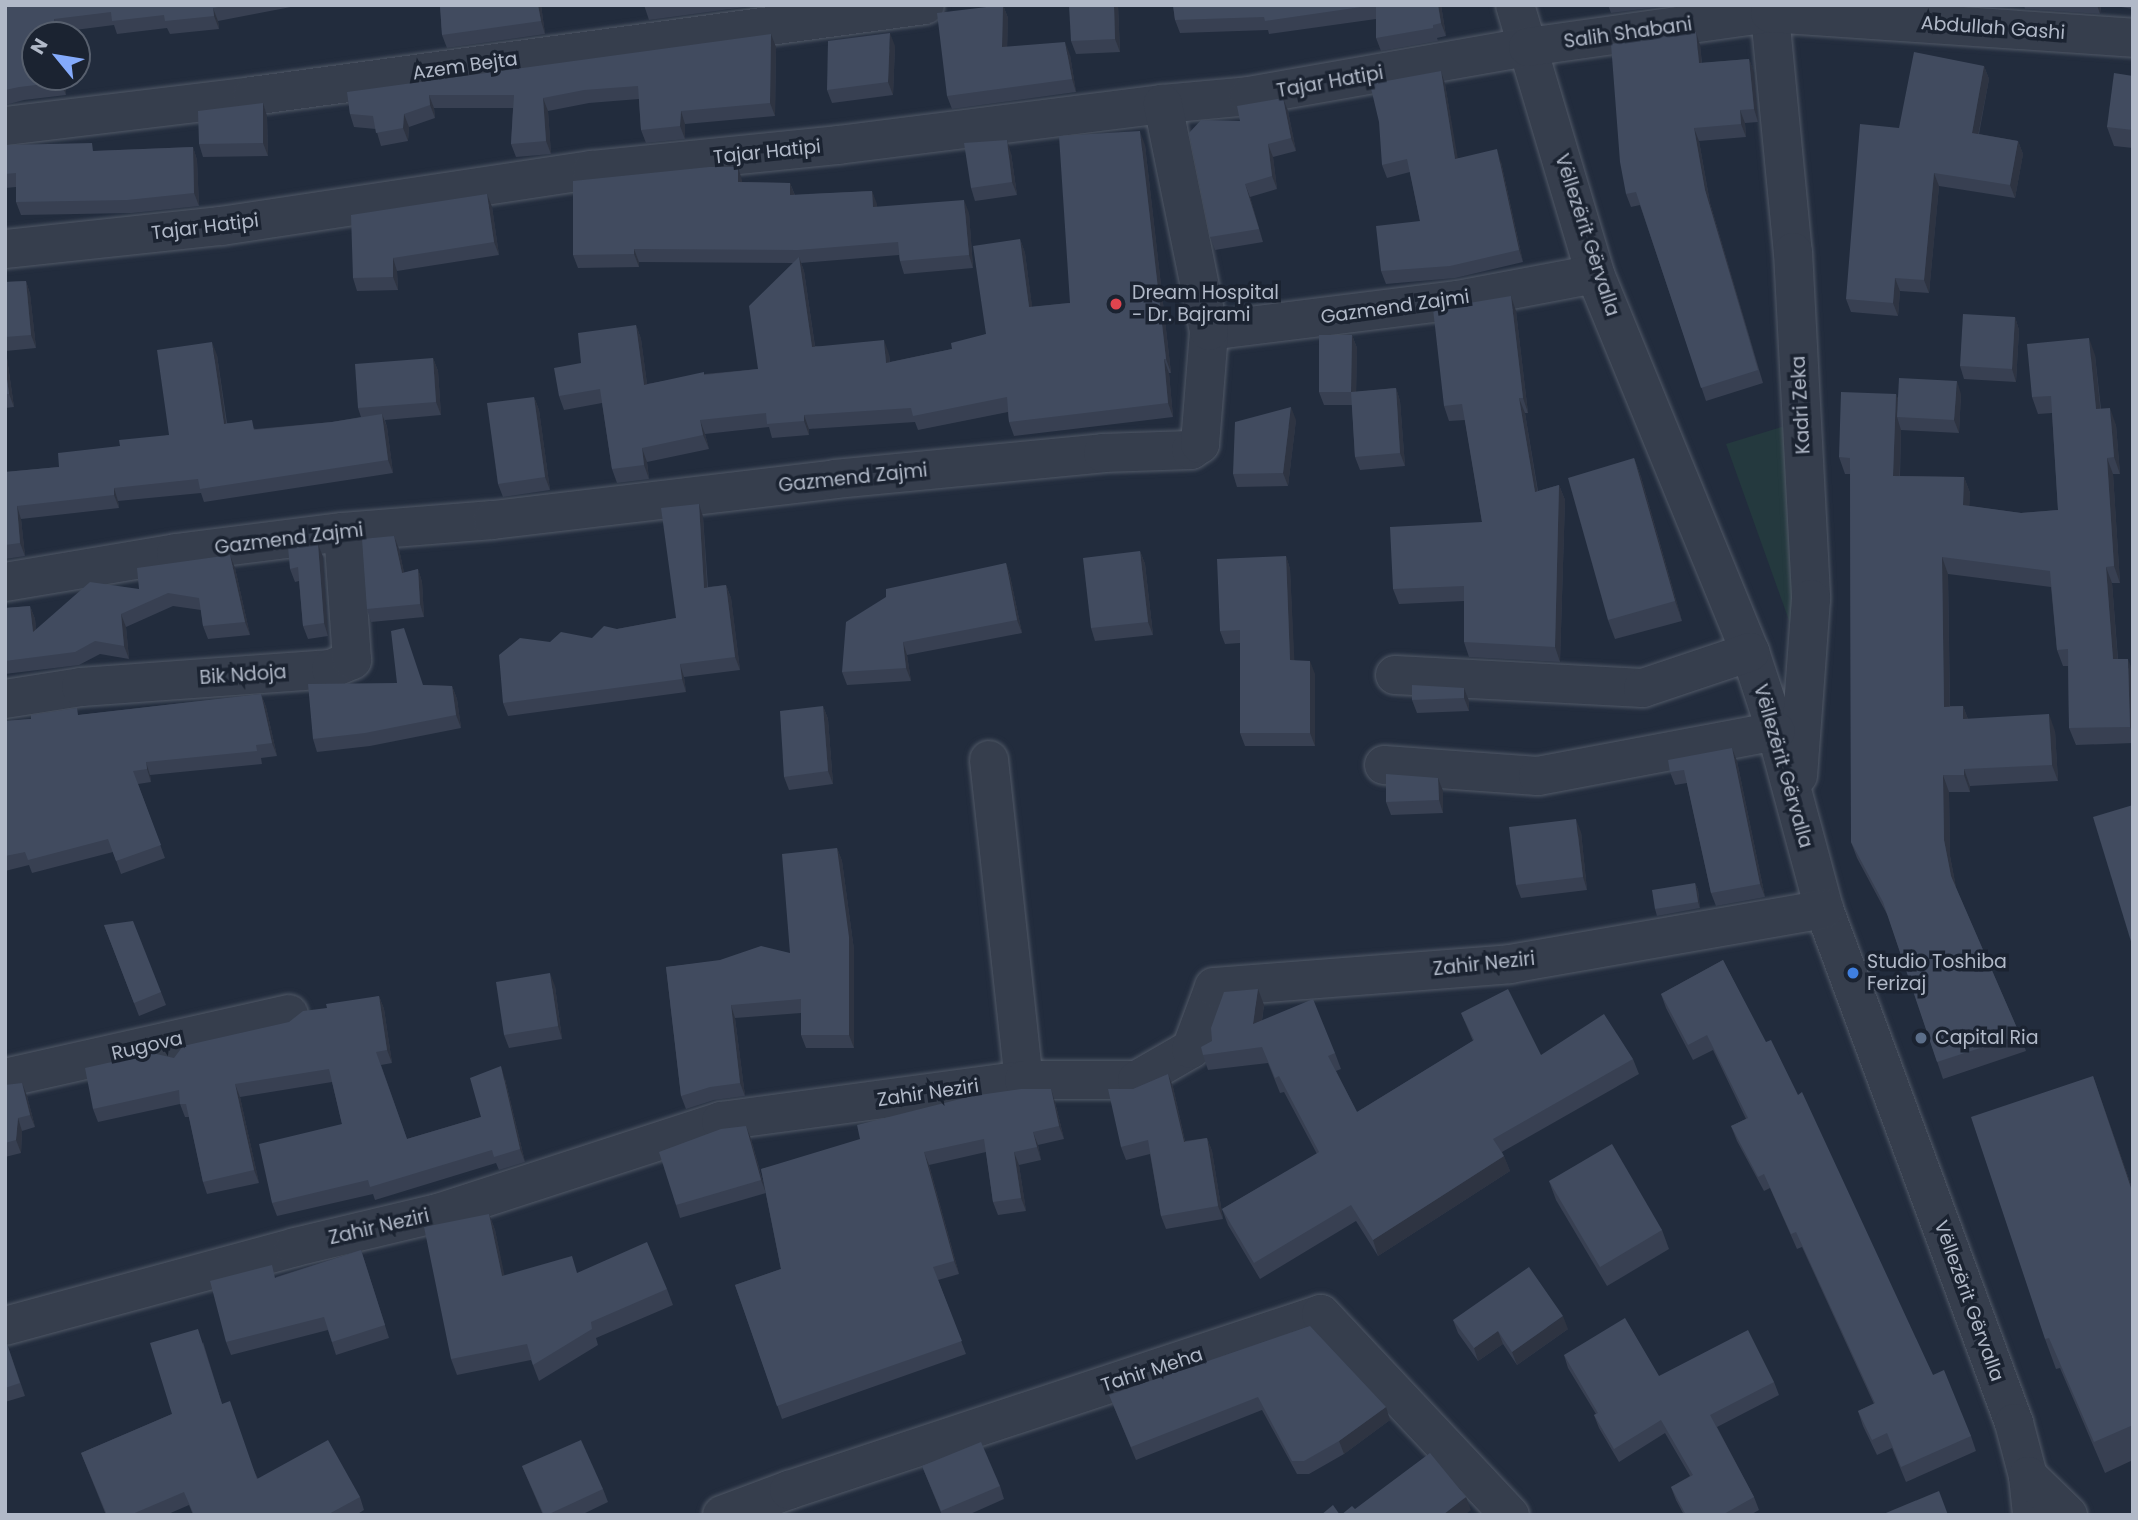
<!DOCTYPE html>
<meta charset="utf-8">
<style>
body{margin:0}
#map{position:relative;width:2138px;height:1520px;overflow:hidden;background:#222c3d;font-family:Poppins,sans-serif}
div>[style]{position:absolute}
.green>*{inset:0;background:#24393e}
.roads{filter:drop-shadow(0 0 2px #515967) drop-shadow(0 0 2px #515967)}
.minor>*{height:38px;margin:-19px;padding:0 19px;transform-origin:19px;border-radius:19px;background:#363e4d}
.wall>*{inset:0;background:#384052}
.shaded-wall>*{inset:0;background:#2e3442}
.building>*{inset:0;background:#414b5f}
.dots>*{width:19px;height:19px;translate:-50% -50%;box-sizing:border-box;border:4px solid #1b2331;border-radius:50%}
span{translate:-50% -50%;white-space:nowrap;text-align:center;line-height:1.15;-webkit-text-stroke:7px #1b2331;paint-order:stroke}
.street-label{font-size:19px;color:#b1b9c8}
.poi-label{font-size:19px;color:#b1b9c8}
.left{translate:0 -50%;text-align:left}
.frame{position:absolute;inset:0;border:7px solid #b1b9c8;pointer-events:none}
.north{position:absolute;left:21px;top:21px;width:70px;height:70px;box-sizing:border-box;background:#1b2331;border:2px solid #575f6d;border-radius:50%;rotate:300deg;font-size:19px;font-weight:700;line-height:28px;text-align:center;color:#b1b9c8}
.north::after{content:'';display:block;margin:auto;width:24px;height:32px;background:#84aafb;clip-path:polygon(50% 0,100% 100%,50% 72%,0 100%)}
</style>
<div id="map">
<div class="green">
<i style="clip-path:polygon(1811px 418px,1796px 640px,1726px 444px)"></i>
</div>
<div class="roads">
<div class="minor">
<i style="left:1515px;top:5px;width:281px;rotate:73.4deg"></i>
<i style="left:1595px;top:274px;width:409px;rotate:67.7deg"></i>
<i style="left:1750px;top:652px;width:83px;rotate:71.8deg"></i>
<i style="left:1776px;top:731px;width:184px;rotate:74.9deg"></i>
<i style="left:1824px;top:909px;width:548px;rotate:69.71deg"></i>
<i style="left:2014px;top:1423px;width:55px;rotate:75.2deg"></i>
<i style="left:2028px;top:1476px;width:39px;rotate:84deg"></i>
<i style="left:1769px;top:5px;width:248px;rotate:84.5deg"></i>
<i style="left:1793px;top:252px;width:347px;rotate:87deg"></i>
<i style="left:1811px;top:599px;width:177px;rotate:94.2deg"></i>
<i style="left:5px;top:126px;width:249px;rotate:-6.9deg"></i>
<i style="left:252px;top:96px;width:679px;rotate:-7.7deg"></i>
<i style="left:5px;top:249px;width:217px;rotate:-6.1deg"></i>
<i style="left:221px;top:226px;width:375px;rotate:-8.6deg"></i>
<i style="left:592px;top:170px;width:247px;rotate:-5.8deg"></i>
<i style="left:838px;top:145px;width:328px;rotate:-7.2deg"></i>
<i style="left:1163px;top:104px;width:86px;rotate:-5.3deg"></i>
<i style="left:1249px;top:96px;width:283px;rotate:-10deg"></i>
<i style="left:1528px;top:47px;width:244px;rotate:-8deg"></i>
<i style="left:1770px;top:13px;width:364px;rotate:3.9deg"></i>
<i style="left:1209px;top:331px;width:251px;rotate:-7.1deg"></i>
<i style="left:1458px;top:300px;width:139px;rotate:-10.7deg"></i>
<i style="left:5px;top:582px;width:173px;rotate:-9.6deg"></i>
<i style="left:176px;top:553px;width:168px;rotate:-7.2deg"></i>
<i style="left:343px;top:532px;width:150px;rotate:-4.6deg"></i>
<i style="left:493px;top:520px;width:344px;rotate:-6.8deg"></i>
<i style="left:835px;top:479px;width:269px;rotate:-5.5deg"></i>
<i style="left:1103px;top:453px;width:88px;rotate:-2deg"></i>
<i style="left:1191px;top:450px;width:11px;rotate:-34deg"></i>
<i style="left:1200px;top:444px;width:113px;rotate:-85.4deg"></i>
<i style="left:1209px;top:331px;width:232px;rotate:-101.5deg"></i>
<i style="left:1395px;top:675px;width:248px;rotate:3deg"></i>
<i style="left:1643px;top:688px;width:113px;rotate:-18.6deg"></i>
<i style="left:5px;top:699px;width:77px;rotate:-9deg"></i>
<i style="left:81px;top:687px;width:251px;rotate:-4.1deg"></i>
<i style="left:331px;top:669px;width:23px;rotate:-23deg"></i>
<i style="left:352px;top:660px;width:128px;rotate:-94deg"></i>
<i style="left:989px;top:760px;width:322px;rotate:83.8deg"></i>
<i style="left:1384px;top:765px;width:154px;rotate:4.1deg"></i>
<i style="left:1538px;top:776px;width:242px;rotate:-10.7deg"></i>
<i style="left:5px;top:1078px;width:291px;rotate:-12.7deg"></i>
<i style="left:5px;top:1326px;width:301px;rotate:-15.2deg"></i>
<i style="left:295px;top:1247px;width:147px;rotate:-13.4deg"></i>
<i style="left:438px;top:1213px;width:298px;rotate:-18deg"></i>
<i style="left:721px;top:1121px;width:306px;rotate:-7.7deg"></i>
<i style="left:1024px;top:1080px;width:113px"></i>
<i style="left:1137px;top:1080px;width:62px;rotate:-29.9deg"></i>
<i style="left:1191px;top:1049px;width:66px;rotate:-69.6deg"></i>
<i style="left:1214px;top:987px;width:297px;rotate:-4.4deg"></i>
<i style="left:1510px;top:964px;width:319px;rotate:-9.9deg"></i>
<i style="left:2028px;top:1476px;width:56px;rotate:44.3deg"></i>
<i style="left:722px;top:1515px;width:72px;rotate:-20.5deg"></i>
<i style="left:789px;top:1490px;width:560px;rotate:-18.31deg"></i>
<i style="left:1321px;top:1314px;width:276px;rotate:46.8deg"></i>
</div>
</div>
<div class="wall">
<i style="clip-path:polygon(5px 5px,295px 5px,296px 6px,218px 21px,219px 29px,170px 34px,167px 28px,117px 34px,114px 25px,59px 32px,60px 35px,35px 35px,35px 77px,64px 77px,66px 95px,24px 100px,5px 105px)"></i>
<i style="clip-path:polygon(440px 5px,541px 5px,545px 34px,447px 48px,442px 35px)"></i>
<i style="clip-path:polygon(644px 5px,760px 5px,649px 20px)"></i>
<i style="clip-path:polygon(1003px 5px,1008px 18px,1007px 47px,1070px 55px,1076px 92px,952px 109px,947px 96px)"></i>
<i style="clip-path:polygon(1118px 5px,1120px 52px,1076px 54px,1071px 41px)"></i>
<i style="clip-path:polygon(1173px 5px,1441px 5px,1446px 36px,1437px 38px,1438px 41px,1381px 51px,1376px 38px,1376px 19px,1269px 34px,1268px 30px,1180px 33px,1175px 20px)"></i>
<i style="clip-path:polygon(1608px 5px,1658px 5px,1658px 7px,1611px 13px)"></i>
<i style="clip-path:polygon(2024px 5px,2101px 5px,2100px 14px,2025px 9px)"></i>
<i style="clip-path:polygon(2109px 5px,2133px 5px,2133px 9px)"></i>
<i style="clip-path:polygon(1700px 45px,1702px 63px,1749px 59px,1754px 72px,1758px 122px,1745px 123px,1746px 137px,1699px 141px,1710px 203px,1763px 383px,1706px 401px,1640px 205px,1631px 207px,1626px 194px)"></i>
<i style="clip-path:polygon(895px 46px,893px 95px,832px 103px,827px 90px)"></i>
<i style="clip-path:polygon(776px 47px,775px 116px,685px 124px,685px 139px,646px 143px,641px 130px,639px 99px,589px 103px,548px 111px,551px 154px,516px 157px,511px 144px,513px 108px,434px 108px,435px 118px,409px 127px,408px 141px,381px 146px,376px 129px,354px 127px,350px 114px,347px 92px)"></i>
<i style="clip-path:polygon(1984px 66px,1989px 79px,1979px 134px,2018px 141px,2023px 154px,2015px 198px,1939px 186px,1929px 293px,1900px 291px,1898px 316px,1851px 312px,1846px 299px,1899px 128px)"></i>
<i style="clip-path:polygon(1441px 71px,1445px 84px,1457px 158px,1501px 162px,1523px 262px,1455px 278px,1386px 284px,1381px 271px,1420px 221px,1410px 172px,1387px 178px,1382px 165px)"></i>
<i style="clip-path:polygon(2133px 76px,2133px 148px,2114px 146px,2107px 127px)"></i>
<i style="clip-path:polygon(1283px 98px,1288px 111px,1296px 151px,1273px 157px,1277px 189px,1250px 197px,1263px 242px,1215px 250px,1210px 237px,1240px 121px)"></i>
<i style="clip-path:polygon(263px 103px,267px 116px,268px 156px,203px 157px,199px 144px)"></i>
<i style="clip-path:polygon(5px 145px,95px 151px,193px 147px,197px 160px,199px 206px,132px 213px,21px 215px,16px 202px,16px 187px,5px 188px)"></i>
<i style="clip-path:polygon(1145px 145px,1171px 373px,1169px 373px,1173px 417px,1014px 436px,1009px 422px,1008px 412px,918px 430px,915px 422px,809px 429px,809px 435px,772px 438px,769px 427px,705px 434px,709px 449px,647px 462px,649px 479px,617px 483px,612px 469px,602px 403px,564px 410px,559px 396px,581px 363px,636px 325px,641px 339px,647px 384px,705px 374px,758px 369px,793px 263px,639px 262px,639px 267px,578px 268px,573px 255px,742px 180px,742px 182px,790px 183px,795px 195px,872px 191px,877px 207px,969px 213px,973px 268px,904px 274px,900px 261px,899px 255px,801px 263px,804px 271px,815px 346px,889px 354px,890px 362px,952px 349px,986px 334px,1020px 239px,1025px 253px,1032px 307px,1070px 303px)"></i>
<i style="clip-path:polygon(1011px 153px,1017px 195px,975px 201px,971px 188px)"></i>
<i style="clip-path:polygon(492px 207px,499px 255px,397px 271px,398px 290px,357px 291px,353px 278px)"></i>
<i style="clip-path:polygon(26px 281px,30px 294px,36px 348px,6px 351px,14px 407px,5px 408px,5px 282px)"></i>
<i style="clip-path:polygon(1516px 311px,1528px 413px,1525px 413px,1538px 491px,1559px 485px,1565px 500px,1560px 662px,1469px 657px,1464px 642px,1464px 601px,1399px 604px,1393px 589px,1482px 522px,1465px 420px,1449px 421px,1444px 406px)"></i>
<i style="clip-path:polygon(2015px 317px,2019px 330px,2016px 382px,1964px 379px,1960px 366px)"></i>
<i style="clip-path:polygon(1352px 335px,1357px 348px,1356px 392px,1396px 388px,1400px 401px,1405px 466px,1360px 470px,1355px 457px,1352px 405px,1324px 405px,1319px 392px)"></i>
<i style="clip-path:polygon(217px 355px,227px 423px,256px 429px,332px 422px,361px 417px,358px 408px,433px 358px,438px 371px,441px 415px,385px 420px,387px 427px,393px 473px,204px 502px,201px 493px,118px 501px,119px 508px,21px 519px,25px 556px,5px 559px,5px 472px,59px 467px,120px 446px,169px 435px)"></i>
<i style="clip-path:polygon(2095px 355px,2101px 409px,2116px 425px,2120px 474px,2113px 474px,2120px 583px,2112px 583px,2118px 659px,2133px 672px,2133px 743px,2076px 745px,2069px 728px,2068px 666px,2063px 666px,2057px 650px,2051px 587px,1948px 574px,1950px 706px,1963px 706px,1968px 719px,2055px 731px,2058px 781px,1970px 786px,1970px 792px,1949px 792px,1950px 856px,1956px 888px,2020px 1035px,2026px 1051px,1943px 1079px,1888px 916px,1857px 858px,1851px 842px,1850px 474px,1845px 474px,1839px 457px,1896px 394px,1898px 399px,1961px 394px,1959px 433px,1901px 430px,1900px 476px,1964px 477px,1970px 493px,1969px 506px,2021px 513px,2058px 510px,2052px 413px,2038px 414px,2032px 397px)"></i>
<i style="clip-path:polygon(534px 397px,539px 410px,550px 490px,503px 497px,498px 484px)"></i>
<i style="clip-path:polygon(1296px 420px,1288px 486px,1237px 487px,1233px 474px)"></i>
<i style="clip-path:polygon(1634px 458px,1641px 477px,1682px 621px,1615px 639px,1608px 620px)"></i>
<i style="clip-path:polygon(699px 504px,703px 517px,708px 587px,726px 585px,731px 598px,740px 670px,684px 677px,686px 692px,508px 716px,503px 703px,550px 642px,592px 638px,617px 629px,676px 618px)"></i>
<i style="clip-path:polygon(394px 536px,399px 549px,404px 573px,418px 569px,422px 582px,424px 617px,371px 622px,367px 609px)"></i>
<i style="clip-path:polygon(318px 544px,323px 557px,328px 636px,308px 639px,303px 626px,299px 581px,295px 582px,290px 569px)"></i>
<i style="clip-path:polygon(1140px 551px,1145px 564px,1153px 635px,1095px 641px,1091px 628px)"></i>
<i style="clip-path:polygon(1286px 556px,1290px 569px,1294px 660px,1315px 674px,1315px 746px,1245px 746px,1240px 733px,1240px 643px,1225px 644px,1220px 631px)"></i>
<i style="clip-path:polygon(1006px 563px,1010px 576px,1022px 633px,907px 655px,911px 681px,847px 685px,842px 672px,886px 597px)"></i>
<i style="clip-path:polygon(235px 568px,250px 635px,208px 639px,203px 626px,201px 610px,173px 606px,126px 627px,129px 659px,100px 654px,79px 665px,5px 674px,5px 608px,30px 606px,35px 619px,36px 630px,139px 589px)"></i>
<i style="clip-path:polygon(424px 685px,452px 686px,457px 699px,461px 728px,370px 746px,317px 752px,313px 739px)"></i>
<i style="clip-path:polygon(1464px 688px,1469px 701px,1469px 711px,1417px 713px,1412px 700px)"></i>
<i style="clip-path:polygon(261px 694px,266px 707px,277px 756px,261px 758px,262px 764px,150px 775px,151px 782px,138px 784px,165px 858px,121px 874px,113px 852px,32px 873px,29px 865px,5px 871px,5px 721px,79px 715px)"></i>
<i style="clip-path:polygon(823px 706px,828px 719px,833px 784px,789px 790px,784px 777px)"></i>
<i style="clip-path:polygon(1737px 761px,1765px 897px,1716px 906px,1711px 893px,1687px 783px,1675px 785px,1670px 772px)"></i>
<i style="clip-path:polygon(1438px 778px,1443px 791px,1443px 813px,1391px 815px,1386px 802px)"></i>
<i style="clip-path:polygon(1581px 832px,1587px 890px,1521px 898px,1516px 885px)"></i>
<i style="clip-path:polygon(837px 848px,842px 861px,854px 950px,854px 1048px,806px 1048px,801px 1035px,801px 1013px,735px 1018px,745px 1096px,714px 1100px,686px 1109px,681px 1096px,666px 967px,790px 953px)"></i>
<i style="clip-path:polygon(1695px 883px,1698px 890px,1700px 908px,1657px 916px,1655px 909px)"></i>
<i style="clip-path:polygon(104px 925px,161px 992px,166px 1005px,139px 1016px)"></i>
<i style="clip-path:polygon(1723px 960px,1933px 1375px,1971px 1436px,1976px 1451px,1906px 1482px,1892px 1448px,1877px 1455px,1863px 1426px,1858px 1411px,1874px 1404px,1802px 1247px,1797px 1249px,1770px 1188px,1764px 1191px,1737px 1141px,1731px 1126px,1746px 1119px,1713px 1050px,1693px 1060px,1666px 1008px,1661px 994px)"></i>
<i style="clip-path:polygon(555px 986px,562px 1039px,509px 1048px,504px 1035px)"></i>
<i style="clip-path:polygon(379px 996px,384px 1009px,392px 1063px,381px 1065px,407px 1139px,481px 1117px,505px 1079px,525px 1162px,499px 1170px,496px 1163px,375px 1200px,373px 1194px,277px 1216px,272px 1203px,342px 1124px,332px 1082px,240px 1097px,259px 1183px,207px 1194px,203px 1182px,189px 1117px,185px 1117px,180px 1104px,98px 1122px,93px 1109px,174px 1058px,289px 1022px,327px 1008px)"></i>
<i style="clip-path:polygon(1264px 1005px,1262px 1021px,1335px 1053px,1341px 1069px,1336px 1071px,1357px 1112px,1473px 1041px,1461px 1013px,1541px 1055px,1633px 1059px,1639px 1074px,1502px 1152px,1510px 1171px,1378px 1256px,1356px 1221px,1260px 1279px,1228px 1225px,1222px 1209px,1317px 1154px,1284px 1092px,1280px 1093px,1268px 1063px,1208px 1070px,1203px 1055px,1212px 1041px)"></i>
<i style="clip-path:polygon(1168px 1074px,1173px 1087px,1185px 1141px,1207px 1138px,1212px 1151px,1223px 1219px,1166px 1229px,1161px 1216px,1150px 1154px,1126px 1160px,1121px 1147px,1133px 1089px)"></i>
<i style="clip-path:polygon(2093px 1076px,2133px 1191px,2133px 1460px,2105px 1473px,2060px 1368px,2056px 1369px,2045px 1339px)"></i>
<i style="clip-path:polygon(22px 1083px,27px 1096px,35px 1127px,22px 1131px,21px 1153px,5px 1157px,5px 1085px)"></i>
<i style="clip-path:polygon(1055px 1102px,1064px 1139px,1038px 1145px,1041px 1160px,1019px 1165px,1026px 1211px,998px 1215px,993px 1202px,986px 1152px,929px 1165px,959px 1274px,938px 1280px,966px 1354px,782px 1419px,735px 1285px,781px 1269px,761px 1169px)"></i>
<i style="clip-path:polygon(751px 1139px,766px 1193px,680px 1218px,676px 1205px)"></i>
<i style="clip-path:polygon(1549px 1181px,1662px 1230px,1669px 1249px,1607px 1286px,1556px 1200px)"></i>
<i style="clip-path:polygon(489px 1214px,495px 1230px,504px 1276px,578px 1273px,667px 1289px,673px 1305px,596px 1338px,598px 1345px,539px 1381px,531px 1360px,457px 1375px,451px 1359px)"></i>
<i style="clip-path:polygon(361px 1250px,389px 1338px,336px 1355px,328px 1330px,231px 1355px,226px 1342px,276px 1277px)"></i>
<i style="clip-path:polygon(1453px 1320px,1568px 1329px,1517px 1365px,1503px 1344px,1478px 1361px,1458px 1333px)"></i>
<i style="clip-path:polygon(1310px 1326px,1390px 1420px,1344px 1454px,1309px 1474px,1297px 1474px,1262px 1410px,1136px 1460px,1109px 1395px)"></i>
<i style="clip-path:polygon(5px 1338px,25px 1396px,5px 1402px)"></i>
<i style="clip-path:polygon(203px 1342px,222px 1404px,258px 1479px,360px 1497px,364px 1510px,356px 1515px,193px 1515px,189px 1505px,166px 1515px,106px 1515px,81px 1453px,172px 1414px)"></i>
<i style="clip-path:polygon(1564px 1355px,1659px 1376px,1774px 1382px,1779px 1395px,1717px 1427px,1754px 1497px,1759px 1510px,1750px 1515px,1684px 1515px,1676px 1500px,1671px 1487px,1690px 1476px,1665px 1433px,1619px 1462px,1599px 1428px,1594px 1415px,1596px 1414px,1568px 1368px)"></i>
<i style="clip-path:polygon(522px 1466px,603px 1489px,608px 1502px,581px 1515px,543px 1515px)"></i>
<i style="clip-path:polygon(922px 1466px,1000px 1486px,1004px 1499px,968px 1515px,942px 1515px)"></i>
</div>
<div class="shaded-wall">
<i style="clip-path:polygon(538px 5px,541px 5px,545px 34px,541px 21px)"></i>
<i style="clip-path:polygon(1003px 5px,1008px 18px,1007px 60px,1002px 47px)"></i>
<i style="clip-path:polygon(1114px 5px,1118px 5px,1120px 52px,1115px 39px)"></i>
<i style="clip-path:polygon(1438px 5px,1441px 5px,1446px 36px,1441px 23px)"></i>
<i style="clip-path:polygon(2097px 5px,2101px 5px,2100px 14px)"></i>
<i style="clip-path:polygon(213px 8px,218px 21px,219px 29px,214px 16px)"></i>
<i style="clip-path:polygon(54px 19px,59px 32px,60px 35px,56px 35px)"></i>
<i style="clip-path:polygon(1696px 32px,1700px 45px,1703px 76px,1699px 63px)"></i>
<i style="clip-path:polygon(890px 33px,895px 46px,893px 95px,888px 82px)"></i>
<i style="clip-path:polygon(771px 34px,776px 47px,775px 116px,770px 103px)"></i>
<i style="clip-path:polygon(1065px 42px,1070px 55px,1076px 92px,1072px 79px)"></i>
<i style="clip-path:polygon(1749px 59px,1754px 72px,1758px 122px,1754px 109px)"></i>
<i style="clip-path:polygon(1984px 66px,1989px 79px,1976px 146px,1972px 133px)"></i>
<i style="clip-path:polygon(1441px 71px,1445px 84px,1460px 171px,1455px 159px)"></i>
<i style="clip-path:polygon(60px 77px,64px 77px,66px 95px,61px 82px)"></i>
<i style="clip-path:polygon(429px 95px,434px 108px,435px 118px,430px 105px)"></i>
<i style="clip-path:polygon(543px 98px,548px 111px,551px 154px,546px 141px)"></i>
<i style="clip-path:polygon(1283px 98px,1288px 111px,1296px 151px,1291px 138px)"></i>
<i style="clip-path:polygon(263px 103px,267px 116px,268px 156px,263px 143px)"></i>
<i style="clip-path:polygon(1740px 110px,1745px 123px,1746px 137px,1741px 124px)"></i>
<i style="clip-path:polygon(681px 111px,685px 124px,685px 139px,680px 126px)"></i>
<i style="clip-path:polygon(404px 114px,409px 127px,408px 141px,403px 128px)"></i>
<i style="clip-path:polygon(1694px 128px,1699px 141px,1710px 203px,1763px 383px,1705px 190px)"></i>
<i style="clip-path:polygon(1140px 131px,1145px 145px,1171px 373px,1166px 359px)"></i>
<i style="clip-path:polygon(1007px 140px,1011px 153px,1017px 195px,1012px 182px)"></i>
<i style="clip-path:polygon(2018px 141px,2023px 154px,2015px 198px,2010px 185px)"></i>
<i style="clip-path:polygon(1268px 144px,1273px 157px,1277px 189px,1272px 176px)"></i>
<i style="clip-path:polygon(193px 147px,197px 160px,199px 206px,194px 193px)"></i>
<i style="clip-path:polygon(1497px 149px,1501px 162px,1523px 262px,1519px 250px)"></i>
<i style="clip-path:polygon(738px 167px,742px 180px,742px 195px,738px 182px)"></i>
<i style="clip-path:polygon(1934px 173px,1939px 186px,1929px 293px,1924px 280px)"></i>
<i style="clip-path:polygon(790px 183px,795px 196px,790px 195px)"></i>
<i style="clip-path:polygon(1245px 184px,1250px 197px,1263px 242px,1259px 229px)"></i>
<i style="clip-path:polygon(872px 191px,877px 204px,878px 220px,873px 207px)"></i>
<i style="clip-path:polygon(487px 194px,492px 207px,499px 255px,494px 242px)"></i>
<i style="clip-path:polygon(964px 200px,969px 213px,973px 268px,969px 255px)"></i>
<i style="clip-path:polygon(1020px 239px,1025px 253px,1034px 321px,1029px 307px)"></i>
<i style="clip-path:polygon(634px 249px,639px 262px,639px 267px,634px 254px)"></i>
<i style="clip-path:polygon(799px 257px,804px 271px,817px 361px,812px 347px)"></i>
<i style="clip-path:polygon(393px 258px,397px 271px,398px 290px,393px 277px)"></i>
<i style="clip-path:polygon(1895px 278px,1900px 291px,1898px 316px,1893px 303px)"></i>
<i style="clip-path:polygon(26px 281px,30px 294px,36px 348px,31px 335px)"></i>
<i style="clip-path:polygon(1511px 296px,1516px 311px,1528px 413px,1523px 398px)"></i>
<i style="clip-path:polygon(2015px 317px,2019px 330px,2016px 382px,2012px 369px)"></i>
<i style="clip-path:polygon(636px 325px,641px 339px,649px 399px,644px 385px)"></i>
<i style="clip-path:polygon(1352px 335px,1357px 348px,1356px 405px,1351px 392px)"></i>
<i style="clip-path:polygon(2089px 338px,2095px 355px,2102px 426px,2096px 409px)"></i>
<i style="clip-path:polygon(884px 340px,889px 354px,891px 377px,886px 363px)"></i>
<i style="clip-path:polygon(212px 342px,217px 355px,228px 437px,224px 424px)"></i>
<i style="clip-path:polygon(5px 347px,6px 351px,14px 407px,9px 394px,5px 364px)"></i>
<i style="clip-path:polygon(433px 358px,438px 371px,441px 415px,436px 402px)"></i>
<i style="clip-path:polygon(1164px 359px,1169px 373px,1173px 417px,1168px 403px)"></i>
<i style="clip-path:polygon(1957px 381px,1961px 394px,1959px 433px,1954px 420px)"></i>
<i style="clip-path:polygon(1396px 388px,1400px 401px,1405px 466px,1400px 453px)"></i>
<i style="clip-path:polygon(1896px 394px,1902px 411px,1897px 417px,1901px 430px,1899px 493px,1893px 476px)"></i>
<i style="clip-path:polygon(534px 397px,539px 410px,550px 490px,545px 477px)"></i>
<i style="clip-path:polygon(1519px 398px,1525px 413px,1540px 507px,1535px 492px)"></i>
<i style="clip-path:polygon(1291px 407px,1296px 420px,1288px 486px,1283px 473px)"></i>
<i style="clip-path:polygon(2110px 408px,2116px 425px,2120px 474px,2114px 457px)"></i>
<i style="clip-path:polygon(382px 414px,387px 427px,393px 473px,388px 460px)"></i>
<i style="clip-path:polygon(804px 415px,809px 429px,809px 435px,804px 421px)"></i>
<i style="clip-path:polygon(700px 420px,705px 434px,709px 449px,703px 435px)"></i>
<i style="clip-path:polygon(642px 448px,647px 462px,649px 479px,644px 465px)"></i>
<i style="clip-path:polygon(1634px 458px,1641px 477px,1682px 621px,1675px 601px)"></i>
<i style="clip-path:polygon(2107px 458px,2113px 474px,2120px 583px,2114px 566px)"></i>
<i style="clip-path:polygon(1964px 477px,1970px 493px,1969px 522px,1963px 505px)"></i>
<i style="clip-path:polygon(1559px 485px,1565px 500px,1560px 662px,1555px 647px)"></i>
<i style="clip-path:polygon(114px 488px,118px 501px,119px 508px,114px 495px)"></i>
<i style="clip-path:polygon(699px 504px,703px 517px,708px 601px,704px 588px)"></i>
<i style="clip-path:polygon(17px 506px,21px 519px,25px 556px,20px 543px)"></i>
<i style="clip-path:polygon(394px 536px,399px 549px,407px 586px,402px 573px)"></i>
<i style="clip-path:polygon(318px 544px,323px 557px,328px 636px,324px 623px)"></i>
<i style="clip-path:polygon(1140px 551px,1145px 564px,1153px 635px,1148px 622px)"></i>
<i style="clip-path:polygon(230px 555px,235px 568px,250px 635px,245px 622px)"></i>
<i style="clip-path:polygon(1286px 556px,1290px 569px,1295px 673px,1290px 660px)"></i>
<i style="clip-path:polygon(1942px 557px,1948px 574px,1950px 723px,1944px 707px)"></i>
<i style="clip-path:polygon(1006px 563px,1010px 576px,1022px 633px,1017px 620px)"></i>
<i style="clip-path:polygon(2106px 567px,2112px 583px,2119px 676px,2113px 659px)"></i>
<i style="clip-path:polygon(418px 569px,422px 582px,424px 617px,420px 604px)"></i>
<i style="clip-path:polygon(726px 585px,731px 598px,740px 670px,735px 657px)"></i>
<i style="clip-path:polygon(30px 606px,35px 619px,38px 645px,33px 632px)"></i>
<i style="clip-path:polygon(121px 614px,126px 627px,129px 659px,124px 646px)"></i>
<i style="clip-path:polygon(903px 642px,907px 655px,911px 681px,906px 668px)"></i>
<i style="clip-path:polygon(2128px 659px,2133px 672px,2133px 735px,2130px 727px)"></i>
<i style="clip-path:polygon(1310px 661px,1315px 674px,1315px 746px,1310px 733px)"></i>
<i style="clip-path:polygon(680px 664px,684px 677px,686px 692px,682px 679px)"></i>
<i style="clip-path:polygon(452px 686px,457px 699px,461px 728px,456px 715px)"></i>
<i style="clip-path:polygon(1464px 688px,1469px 701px,1469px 711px,1464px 698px)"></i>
<i style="clip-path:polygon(261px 694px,266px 707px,277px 756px,272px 743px)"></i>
<i style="clip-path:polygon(823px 706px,828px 719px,833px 784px,828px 771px)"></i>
<i style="clip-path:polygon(1963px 706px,1969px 722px,1963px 719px)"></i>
<i style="clip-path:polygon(2049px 714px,2055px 731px,2058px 781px,2052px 765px)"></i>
<i style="clip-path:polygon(1732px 748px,1737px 761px,1765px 897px,1760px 884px)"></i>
<i style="clip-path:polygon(146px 762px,150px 775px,151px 782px,147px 769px)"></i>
<i style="clip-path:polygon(1964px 769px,1970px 786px,1970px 792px,1964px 775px)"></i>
<i style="clip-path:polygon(1943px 775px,1949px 792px,1950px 856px,1957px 892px,1951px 876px,1944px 840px)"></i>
<i style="clip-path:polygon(1438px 778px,1443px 791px,1443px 813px,1439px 800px)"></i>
<i style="clip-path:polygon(1576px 819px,1581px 832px,1587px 890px,1583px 877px)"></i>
<i style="clip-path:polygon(837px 848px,842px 861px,854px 950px,854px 1048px,849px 1035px)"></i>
<i style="clip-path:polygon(1695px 883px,1698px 890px,1700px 908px,1698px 902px)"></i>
<i style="clip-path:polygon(550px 973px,555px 986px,562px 1039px,558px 1026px)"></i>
<i style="clip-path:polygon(1258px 989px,1264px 1005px,1259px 1040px,1253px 1024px)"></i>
<i style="clip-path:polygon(379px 996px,384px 1009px,392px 1063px,387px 1050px)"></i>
<i style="clip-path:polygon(731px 1005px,735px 1018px,745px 1096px,740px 1083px)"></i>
<i style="clip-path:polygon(501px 1066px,505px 1079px,525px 1162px,520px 1149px)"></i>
<i style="clip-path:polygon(1168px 1074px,1173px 1087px,1188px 1155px,1184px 1142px)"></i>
<i style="clip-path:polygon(2093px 1076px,2133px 1191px,2133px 1194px)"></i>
<i style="clip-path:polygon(22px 1083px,27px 1096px,35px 1127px,30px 1115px)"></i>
<i style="clip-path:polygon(235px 1084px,240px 1097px,259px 1183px,254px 1170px)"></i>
<i style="clip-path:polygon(1051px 1089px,1055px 1102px,1064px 1139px,1059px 1126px)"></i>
<i style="clip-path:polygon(18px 1118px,22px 1131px,21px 1153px,16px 1140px)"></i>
<i style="clip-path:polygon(746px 1126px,751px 1139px,766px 1193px,761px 1180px)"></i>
<i style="clip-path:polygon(1033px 1132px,1038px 1145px,1041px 1160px,1037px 1147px)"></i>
<i style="clip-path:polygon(1207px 1138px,1212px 1151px,1223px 1219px,1218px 1206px)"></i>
<i style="clip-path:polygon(924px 1152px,929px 1165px,959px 1274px,954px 1261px)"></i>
<i style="clip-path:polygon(1014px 1152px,1019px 1165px,1026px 1211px,1021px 1198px)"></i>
<i style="clip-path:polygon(1504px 1156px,1510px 1171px,1378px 1256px,1373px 1240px)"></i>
<i style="clip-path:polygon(489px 1214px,495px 1230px,508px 1292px,502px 1276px)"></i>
<i style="clip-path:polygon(1563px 1316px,1568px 1329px,1517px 1365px,1512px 1352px)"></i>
<i style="clip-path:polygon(1498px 1331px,1503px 1344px,1478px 1361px,1474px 1348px)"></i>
<i style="clip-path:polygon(1386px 1407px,1390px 1420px,1344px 1454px,1339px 1441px)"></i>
<i style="clip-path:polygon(1466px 1497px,1471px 1510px,1465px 1515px,1443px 1515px)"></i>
</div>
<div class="building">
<i style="clip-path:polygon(5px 5px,229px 5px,213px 8px,214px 16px,165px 21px,164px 15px,112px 21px,111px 12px,54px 19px,56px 35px,35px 35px,35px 77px,60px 77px,61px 82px,19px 87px,5px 90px)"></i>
<i style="clip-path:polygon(440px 5px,538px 5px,541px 21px,442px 35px)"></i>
<i style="clip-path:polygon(644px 5px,659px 5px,644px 7px)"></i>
<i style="clip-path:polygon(1003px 5px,1002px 47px,1065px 42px,1072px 79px,947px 96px,937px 13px)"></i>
<i style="clip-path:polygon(1069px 5px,1114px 5px,1115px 39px,1071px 41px)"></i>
<i style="clip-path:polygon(1173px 5px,1375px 5px,1265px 21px,1264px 17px,1175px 20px)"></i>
<i style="clip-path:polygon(1376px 5px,1438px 5px,1441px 23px,1433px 25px,1433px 28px,1376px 38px)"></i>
<i style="clip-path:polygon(1696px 32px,1699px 63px,1749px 59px,1754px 109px,1740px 110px,1741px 124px,1694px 128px,1705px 190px,1758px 370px,1701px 388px,1636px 192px,1626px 194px,1620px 162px,1611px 44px)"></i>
<i style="clip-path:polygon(890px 33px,888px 82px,827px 90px,828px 41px)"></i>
<i style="clip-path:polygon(771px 34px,770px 103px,681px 111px,680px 126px,641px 130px,638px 86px,584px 90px,543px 98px,546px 141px,511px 144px,514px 95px,429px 95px,430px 105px,404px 114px,403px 128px,376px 133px,373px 116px,350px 114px,347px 92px)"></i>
<i style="clip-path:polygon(1914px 52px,1984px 66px,1972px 133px,2018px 141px,2010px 185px,1934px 173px,1924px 280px,1895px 278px,1893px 303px,1846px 299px,1860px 124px,1899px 128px)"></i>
<i style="clip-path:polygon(1441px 71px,1455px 159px,1497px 149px,1519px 250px,1450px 266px,1381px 271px,1376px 226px,1420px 221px,1407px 159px,1382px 165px,1379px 122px,1370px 84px)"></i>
<i style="clip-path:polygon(2114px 73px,2133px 76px,2133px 130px,2107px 127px)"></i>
<i style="clip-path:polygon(1283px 98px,1291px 138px,1268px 144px,1272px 176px,1245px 184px,1259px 229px,1210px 237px,1189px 133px,1201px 120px,1240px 121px,1237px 106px)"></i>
<i style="clip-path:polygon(263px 103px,263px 143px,199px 144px,198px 111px)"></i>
<i style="clip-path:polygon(1140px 131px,1166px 359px,1164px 359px,1168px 403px,1009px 422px,1007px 397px,913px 416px,911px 408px,804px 415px,804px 421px,767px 424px,766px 413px,700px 420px,703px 435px,642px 448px,644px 465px,612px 469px,600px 389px,559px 396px,554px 368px,581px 363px,578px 333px,636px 325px,644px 385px,704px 372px,704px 375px,758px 369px,749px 306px,799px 257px,812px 347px,884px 340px,886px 363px,952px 349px,951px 343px,986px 334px,973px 246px,1020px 239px,1029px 307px,1070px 303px,1059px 136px)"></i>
<i style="clip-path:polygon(1007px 140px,1012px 182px,971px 188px,964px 143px)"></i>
<i style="clip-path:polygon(92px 143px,93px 151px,193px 147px,194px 193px,127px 200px,16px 202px,16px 173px,5px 174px,5px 145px)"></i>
<i style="clip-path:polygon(709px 167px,738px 167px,738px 182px,790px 183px,790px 195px,872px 191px,873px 207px,964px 200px,969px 255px,900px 261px,898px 242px,798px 250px,634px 249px,634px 254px,573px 255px,573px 181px)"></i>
<i style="clip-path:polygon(487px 194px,494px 242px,393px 258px,393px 277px,353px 278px,351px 215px)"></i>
<i style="clip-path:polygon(26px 281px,31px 335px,5px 337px,5px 282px)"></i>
<i style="clip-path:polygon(1511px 296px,1523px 398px,1519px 398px,1535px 492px,1559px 485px,1555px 647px,1464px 642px,1464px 586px,1393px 589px,1390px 527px,1482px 522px,1462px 404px,1444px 406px,1433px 309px)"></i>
<i style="clip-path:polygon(1963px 314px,2015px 317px,2012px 369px,1960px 366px)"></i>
<i style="clip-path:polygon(1319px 335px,1352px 335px,1351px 392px,1319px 392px)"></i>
<i style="clip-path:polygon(2089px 338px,2096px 409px,2110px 408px,2114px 457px,2107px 458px,2114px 566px,2106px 567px,2113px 659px,2128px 659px,2130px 727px,2069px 728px,2068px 649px,2057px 650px,2050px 571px,1942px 557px,1944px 707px,1963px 706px,1963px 719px,2049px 714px,2052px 765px,1964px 769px,1964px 775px,1943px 775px,1944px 840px,1951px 876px,2020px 1035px,1937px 1062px,1883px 902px,1851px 842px,1850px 458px,1839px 457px,1841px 392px,1896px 394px,1893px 476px,1964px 477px,1963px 505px,2021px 513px,2058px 510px,2051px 396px,2032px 397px,2027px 344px)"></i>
<i style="clip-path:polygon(212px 342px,224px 424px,252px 420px,254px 430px,332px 422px,382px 414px,388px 460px,200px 489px,198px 479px,114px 488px,114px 495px,17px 506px,20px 543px,5px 545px,5px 472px,59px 467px,58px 453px,120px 446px,119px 440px,169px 435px,157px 350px)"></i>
<i style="clip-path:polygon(433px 358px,436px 402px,358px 408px,355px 364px)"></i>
<i style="clip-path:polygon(5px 364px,9px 394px,5px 394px)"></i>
<i style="clip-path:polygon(1899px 378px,1957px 381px,1954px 420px,1897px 417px)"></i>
<i style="clip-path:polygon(1396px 388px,1400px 453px,1355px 457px,1351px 392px)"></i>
<i style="clip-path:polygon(534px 397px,545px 477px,498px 484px,487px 403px)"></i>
<i style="clip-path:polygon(1291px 407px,1283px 473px,1233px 474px,1235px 422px)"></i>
<i style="clip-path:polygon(1634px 458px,1675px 601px,1608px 620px,1568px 478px)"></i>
<i style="clip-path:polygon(699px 504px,704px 588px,726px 585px,735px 657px,680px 664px,682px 679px,503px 703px,499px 655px,520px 638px,550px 642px,561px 632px,592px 638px,604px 626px,617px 629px,676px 618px,661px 508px)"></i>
<i style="clip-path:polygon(394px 536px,402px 573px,418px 569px,420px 604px,367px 609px,362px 539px)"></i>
<i style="clip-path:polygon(318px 544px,324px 623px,303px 626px,298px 567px,290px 569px,288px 547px)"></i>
<i style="clip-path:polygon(1140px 551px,1148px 622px,1091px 628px,1083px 558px)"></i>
<i style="clip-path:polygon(230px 555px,245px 622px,203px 626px,199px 598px,168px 593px,121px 614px,124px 646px,95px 641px,75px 652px,5px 661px,5px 608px,30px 606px,33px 632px,90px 582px,139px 589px,137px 568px)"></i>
<i style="clip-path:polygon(1286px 556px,1290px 660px,1310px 661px,1310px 733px,1240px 733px,1240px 630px,1220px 631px,1217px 559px)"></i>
<i style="clip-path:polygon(1006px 563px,1017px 620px,903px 642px,906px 668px,842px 672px,846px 622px,886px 597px,886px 589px)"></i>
<i style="clip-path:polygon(404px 628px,423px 685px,452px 686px,456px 715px,365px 733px,313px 739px,308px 684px,397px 683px,391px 631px)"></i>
<i style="clip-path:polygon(1412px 685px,1464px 688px,1464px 698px,1412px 700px)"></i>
<i style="clip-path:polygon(261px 694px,272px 743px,256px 745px,257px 751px,146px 762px,147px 769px,133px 771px,161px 845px,116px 861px,108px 839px,28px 860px,25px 852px,5px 856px,5px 721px,31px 719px,31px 715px,77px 708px,78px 715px)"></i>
<i style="clip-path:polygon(823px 706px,828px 771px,784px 777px,780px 711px)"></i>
<i style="clip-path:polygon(1732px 748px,1760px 884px,1711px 893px,1684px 770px,1670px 772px,1668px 760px)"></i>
<i style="clip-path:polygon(1386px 774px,1438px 778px,1439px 800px,1386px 802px)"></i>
<i style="clip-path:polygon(2133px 805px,2133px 948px,2093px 817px)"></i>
<i style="clip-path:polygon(1576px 819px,1583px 877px,1516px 885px,1509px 827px)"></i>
<i style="clip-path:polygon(837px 848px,849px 937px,849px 1035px,801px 1035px,801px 999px,731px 1005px,740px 1083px,710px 1087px,681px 1096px,666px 967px,720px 960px,761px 946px,790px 953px,782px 854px)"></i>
<i style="clip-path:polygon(1695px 883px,1698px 902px,1655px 909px,1652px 890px)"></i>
<i style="clip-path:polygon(133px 921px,161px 992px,134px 1003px,104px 925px)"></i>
<i style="clip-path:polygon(1723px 960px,1766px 1042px,1771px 1040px,1798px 1095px,1802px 1092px,1933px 1375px,1944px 1370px,1971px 1436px,1901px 1467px,1887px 1433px,1872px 1440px,1858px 1411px,1875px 1403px,1796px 1232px,1791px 1234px,1764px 1174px,1758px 1177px,1731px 1126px,1748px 1118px,1707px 1035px,1688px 1045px,1661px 994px)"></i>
<i style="clip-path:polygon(550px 973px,558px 1026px,504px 1035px,496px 982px)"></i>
<i style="clip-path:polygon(1258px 989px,1253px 1024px,1313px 999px,1335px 1053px,1328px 1056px,1357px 1112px,1474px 1040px,1461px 1013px,1508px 989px,1541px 1055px,1604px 1014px,1633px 1059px,1493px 1139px,1504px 1156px,1373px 1240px,1351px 1205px,1254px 1263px,1222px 1209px,1319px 1152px,1279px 1076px,1275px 1078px,1262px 1047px,1203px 1055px,1201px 1047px,1212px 1041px,1211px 1028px,1224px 992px)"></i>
<i style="clip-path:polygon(379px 996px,387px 1050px,376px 1052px,407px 1139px,481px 1117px,470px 1078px,501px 1066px,520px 1149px,494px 1157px,492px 1150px,370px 1187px,368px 1180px,272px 1203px,259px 1144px,342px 1124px,329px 1069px,235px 1084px,254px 1170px,203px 1182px,186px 1104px,180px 1104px,179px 1090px,93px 1109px,85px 1068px,152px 1053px,174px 1058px,183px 1046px,289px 1022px,303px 1011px,327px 1008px,326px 1004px)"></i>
<i style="clip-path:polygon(1168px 1074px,1184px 1142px,1207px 1138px,1218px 1206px,1161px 1216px,1148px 1140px,1121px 1147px,1108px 1089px,1133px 1089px)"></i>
<i style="clip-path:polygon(2093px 1076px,2133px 1194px,2133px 1425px,2094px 1442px,2049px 1338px,2045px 1339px,1971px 1117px)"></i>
<i style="clip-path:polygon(22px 1083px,30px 1115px,18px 1118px,16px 1140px,5px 1143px,5px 1085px)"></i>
<i style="clip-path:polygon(1021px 1089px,1051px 1089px,1059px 1126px,1033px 1132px,1037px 1147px,1014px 1152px,1021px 1198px,993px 1202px,984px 1139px,924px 1152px,954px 1261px,933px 1267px,962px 1341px,777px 1406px,735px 1285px,781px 1269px,761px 1169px,860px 1139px,857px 1125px,972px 1096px)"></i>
<i style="clip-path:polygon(746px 1126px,761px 1180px,676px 1205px,659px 1152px,721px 1129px)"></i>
<i style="clip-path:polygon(1612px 1144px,1662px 1230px,1600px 1267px,1549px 1181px)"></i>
<i style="clip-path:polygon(489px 1214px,502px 1276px,572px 1256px,577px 1273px,647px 1242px,667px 1289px,591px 1322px,592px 1329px,533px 1365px,527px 1344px,451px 1359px,424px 1227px)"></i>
<i style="clip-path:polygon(361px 1250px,385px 1325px,332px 1342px,324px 1317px,226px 1342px,210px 1281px,272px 1265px,275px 1278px)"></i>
<i style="clip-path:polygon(1529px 1267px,1563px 1316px,1512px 1352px,1498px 1331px,1474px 1348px,1453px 1320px)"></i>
<i style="clip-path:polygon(1625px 1318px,1659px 1376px,1748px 1330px,1774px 1382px,1710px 1415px,1754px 1497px,1722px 1515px,1686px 1515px,1671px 1487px,1693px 1475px,1661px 1420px,1614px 1449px,1594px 1415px,1598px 1413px,1564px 1355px)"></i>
<i style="clip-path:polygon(1310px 1326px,1386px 1407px,1339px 1441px,1304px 1461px,1292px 1461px,1258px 1397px,1131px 1447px,1109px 1395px)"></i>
<i style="clip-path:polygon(198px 1329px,222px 1404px,230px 1401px,257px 1479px,328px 1440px,360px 1497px,327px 1515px,194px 1515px,184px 1492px,130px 1515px,107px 1515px,81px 1453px,172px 1414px,150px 1343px)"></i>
<i style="clip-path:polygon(5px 1338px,20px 1383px,5px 1388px)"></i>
<i style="clip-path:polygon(581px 1440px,603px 1489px,547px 1515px,544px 1515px,522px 1466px)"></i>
<i style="clip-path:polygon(981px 1442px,1000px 1486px,941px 1511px,922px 1466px)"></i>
<i style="clip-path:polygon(1430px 1453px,1466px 1497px,1443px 1515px,1341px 1515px,1352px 1506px,1355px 1509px)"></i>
<i style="clip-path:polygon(1939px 1491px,1948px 1515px,1881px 1515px)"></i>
<i style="clip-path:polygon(1333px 1505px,1340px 1515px,1321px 1515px)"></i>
</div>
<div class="dots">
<i style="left:1116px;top:304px;background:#e0444e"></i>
<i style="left:1853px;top:973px;background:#3f7fe0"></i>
<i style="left:1921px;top:1038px;background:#5c6f8a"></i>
</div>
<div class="street-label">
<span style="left:1993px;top:28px;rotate:4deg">Abdullah Gashi</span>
<span style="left:1628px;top:33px;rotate:-8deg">Salih Shabani</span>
<span style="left:465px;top:66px;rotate:-8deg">Azem Bejta</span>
<span style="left:1330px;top:82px;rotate:-10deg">Tajar Hatipi</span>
<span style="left:767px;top:152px;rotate:-6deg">Tajar Hatipi</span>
<span style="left:205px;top:227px;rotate:-7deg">Tajar Hatipi</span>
<span style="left:1587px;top:235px;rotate:72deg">Vëllezërit Gërvalla</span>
<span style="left:1395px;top:307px;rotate:-8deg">Gazmend Zajmi</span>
<span style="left:1801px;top:405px;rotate:-93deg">Kadri Zeka</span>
<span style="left:853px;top:478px;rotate:-6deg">Gazmend Zajmi</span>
<span style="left:289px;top:539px;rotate:-7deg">Gazmend Zajmi</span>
<span style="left:243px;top:675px;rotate:-4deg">Bik Ndoja</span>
<span style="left:1783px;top:766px;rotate:74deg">Vëllezërit Gërvalla</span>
<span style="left:1484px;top:964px;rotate:-6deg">Zahir Neziri</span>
<span style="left:147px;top:1046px;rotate:-13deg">Rugova</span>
<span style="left:928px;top:1093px;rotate:-8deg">Zahir Neziri</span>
<span style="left:379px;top:1227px;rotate:-13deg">Zahir Neziri</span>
<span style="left:1969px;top:1301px;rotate:70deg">Vëllezërit Gërvalla</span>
<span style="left:1152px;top:1370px;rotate:-18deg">Tahir Meha</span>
</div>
<div class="poi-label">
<span class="left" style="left:1132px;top:304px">Dream Hospital<br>- Dr. Bajrami</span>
<span class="left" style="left:1867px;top:973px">Studio Toshiba<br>Ferizaj</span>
<span class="left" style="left:1935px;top:1038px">Capital Ria</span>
</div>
<div class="frame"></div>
<div class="north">N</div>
</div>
